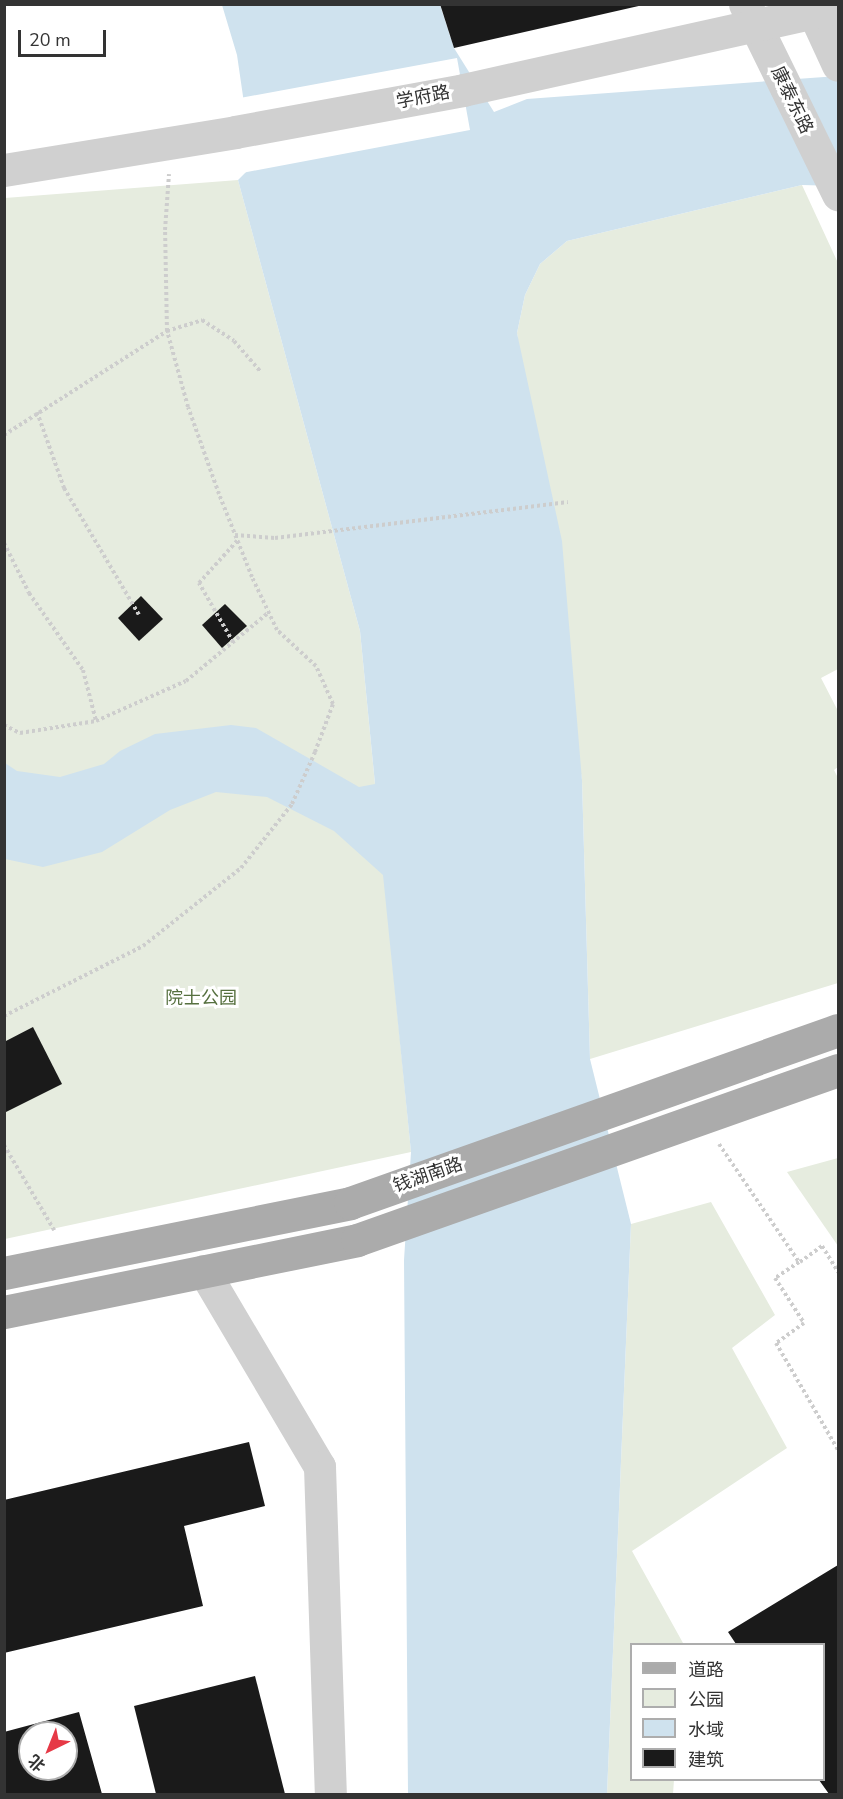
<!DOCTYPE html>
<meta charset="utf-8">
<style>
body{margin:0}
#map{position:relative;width:843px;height:1799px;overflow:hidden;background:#fff;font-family:"Nunito Sans","Noto Sans SC",sans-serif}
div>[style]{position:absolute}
.green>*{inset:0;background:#e6ecdf}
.water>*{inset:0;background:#cfe2ee}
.pier>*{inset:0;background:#fff}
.building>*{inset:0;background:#1a1a1a}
.path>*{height:4px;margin-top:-2px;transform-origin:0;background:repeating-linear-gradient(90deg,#cdcdcd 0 3px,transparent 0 6px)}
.minor>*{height:32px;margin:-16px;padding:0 16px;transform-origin:16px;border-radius:16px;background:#d0d0d0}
.tertiary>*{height:33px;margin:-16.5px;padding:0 16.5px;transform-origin:16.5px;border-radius:16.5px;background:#d0d0d0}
.primary>*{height:33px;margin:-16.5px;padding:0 16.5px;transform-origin:16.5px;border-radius:16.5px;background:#ababab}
span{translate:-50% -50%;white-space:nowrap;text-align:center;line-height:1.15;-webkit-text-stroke:6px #fff;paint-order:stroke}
.street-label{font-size:18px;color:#333}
.park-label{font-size:18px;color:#56703f}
.frame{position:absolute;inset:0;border:6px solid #333;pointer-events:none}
.legend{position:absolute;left:630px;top:1643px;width:195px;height:138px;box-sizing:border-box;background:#fff;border:2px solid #adadad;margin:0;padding:8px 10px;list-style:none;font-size:18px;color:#333}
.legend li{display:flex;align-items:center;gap:12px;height:30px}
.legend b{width:30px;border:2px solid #adadad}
.north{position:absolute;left:18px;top:1721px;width:60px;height:60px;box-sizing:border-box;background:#fff;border:2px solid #adadad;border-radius:50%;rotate:223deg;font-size:16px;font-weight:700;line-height:24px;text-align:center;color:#333}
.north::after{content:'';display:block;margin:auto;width:21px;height:27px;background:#e63946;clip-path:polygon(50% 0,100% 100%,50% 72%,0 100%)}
.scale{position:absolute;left:18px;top:30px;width:88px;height:27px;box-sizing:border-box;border:3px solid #333;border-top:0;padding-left:8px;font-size:18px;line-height:21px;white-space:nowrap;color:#333;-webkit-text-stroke:4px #fff;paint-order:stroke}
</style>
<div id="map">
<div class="green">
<i style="clip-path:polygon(238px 180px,360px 631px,411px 1152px,5px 1239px,5px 198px)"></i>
<i style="clip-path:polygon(802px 185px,838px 263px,838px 669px,821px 678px,838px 711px,838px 767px,834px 770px,838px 778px,838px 983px,590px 1059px,582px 780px,517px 333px,525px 295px,540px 264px,567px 241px)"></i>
<i style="clip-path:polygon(838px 1158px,838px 1246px,787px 1172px)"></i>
<i style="clip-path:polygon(711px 1202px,775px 1315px,732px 1348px,787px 1448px,632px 1551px,683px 1643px,632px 1644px,632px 1780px,674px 1780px,673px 1794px,607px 1794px,631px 1224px)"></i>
</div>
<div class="water">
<i style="clip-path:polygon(222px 5px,440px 5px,454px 48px,494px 112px,527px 99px,838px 76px,838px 186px,802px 185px,567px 241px,540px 264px,525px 295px,517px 333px,562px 541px,582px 780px,590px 1059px,631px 1224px,607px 1794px,408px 1794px,404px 1260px,411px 1152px,383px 875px,334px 831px,267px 797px,216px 792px,170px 810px,102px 852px,43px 867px,5px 859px,5px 763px,17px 771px,60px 777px,104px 764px,120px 751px,155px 734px,231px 725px,256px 728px,359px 787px,375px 784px,360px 631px,238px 180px,253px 165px,237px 55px)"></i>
</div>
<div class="pier">
<i style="clip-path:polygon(457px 58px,470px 130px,242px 173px,250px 165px,240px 98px)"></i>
</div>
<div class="building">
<i style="clip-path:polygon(440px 4px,643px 4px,643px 5px,454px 48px)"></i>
<i style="clip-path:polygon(141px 596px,163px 619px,139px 641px,118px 618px)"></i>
<i style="clip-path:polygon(225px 604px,247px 626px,222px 648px,202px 625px)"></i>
<i style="clip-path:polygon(33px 1027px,62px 1084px,4px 1113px,4px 1042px)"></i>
<i style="clip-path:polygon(249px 1442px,265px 1506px,184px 1526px,203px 1606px,4px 1653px,4px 1500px)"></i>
<i style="clip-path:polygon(838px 1565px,838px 1794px,829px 1794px,819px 1780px,824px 1780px,824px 1644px,736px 1644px,728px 1632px)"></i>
<i style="clip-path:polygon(255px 1676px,285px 1794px,156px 1794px,134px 1706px)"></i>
<i style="clip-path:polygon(evenodd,79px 1712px,102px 1794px,5px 1794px,4px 1732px,79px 1712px,30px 1733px,66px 1733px,66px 1769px,30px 1769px,30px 1733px)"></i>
</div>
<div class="path">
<i style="left:37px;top:412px;width:81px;rotate:70.4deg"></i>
<i style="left:64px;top:488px;width:147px;rotate:59.4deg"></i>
<i style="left:4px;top:435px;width:193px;rotate:-32.5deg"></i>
<i style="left:167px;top:331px;width:101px;rotate:-91.1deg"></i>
<i style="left:165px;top:230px;width:56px;rotate:-85.9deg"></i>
<i style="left:235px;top:535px;width:40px;rotate:4.3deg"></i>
<i style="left:275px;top:538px;width:295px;rotate:-7deg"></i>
<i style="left:4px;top:543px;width:56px;rotate:63.4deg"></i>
<i style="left:29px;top:593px;width:94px;rotate:55deg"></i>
<i style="left:83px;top:670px;width:53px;rotate:75.7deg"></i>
<i style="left:233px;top:642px;width:68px;rotate:-120deg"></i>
<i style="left:199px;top:583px;width:57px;rotate:-47.9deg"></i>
<i style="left:4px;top:725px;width:18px;rotate:27deg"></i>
<i style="left:20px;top:733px;width:77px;rotate:-9deg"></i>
<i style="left:96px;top:721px;width:98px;rotate:-24deg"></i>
<i style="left:186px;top:681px;width:107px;rotate:-39.7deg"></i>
<i style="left:4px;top:1016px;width:156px;rotate:-26.7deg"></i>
<i style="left:143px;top:946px;width:125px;rotate:-38.5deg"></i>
<i style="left:241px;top:868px;width:82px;rotate:-51.4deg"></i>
<i style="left:292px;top:804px;width:57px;rotate:-66.1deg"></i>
<i style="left:315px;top:752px;width:51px;rotate:-69.4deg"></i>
<i style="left:333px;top:704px;width:42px;rotate:-114.1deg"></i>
<i style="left:316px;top:666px;width:53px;rotate:-137.3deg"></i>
<i style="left:277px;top:630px;width:59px;rotate:-115.3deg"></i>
<i style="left:252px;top:577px;width:89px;rotate:-111.7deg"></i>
<i style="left:219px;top:494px;width:92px;rotate:-109.6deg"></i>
<i style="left:188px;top:407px;width:79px;rotate:-105.4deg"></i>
<i style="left:167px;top:331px;width:37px;rotate:-17deg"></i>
<i style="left:202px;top:320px;width:38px;rotate:33deg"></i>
<i style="left:234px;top:341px;width:40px;rotate:49deg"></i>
<i style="left:719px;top:1144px;width:143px;rotate:55.9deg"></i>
<i style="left:799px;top:1262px;width:29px;rotate:146deg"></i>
<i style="left:775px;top:1278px;width:54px;rotate:57.2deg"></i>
<i style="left:804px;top:1323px;width:34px;rotate:144deg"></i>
<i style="left:776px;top:1343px;width:124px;rotate:59.9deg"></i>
<i style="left:4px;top:1145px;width:99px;rotate:59.5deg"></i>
<i style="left:800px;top:1262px;width:27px;rotate:-36deg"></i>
<i style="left:822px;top:1246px;width:31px;rotate:58deg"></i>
</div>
<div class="minor">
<i style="left:204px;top:1271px;width:228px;rotate:59.4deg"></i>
<i style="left:320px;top:1467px;width:327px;rotate:88.1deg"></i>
</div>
<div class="tertiary">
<i style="left:745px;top:4px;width:212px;rotate:63.9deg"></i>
<i style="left:810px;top:4px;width:67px;rotate:65.3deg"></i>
<i style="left:4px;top:170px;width:234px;rotate:-9.3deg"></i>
<i style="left:235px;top:132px;width:232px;rotate:-10.4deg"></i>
<i style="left:463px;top:90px;width:384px;rotate:-12.5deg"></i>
</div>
<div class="primary">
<i style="left:4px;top:1273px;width:353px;rotate:-11.4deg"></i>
<i style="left:350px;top:1203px;width:518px;rotate:-19.52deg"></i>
<i style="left:4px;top:1312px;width:360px;rotate:-11.5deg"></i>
<i style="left:357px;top:1240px;width:510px;rotate:-19.46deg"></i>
</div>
<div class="street-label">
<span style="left:423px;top:97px;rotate:-11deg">学府路</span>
<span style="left:792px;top:100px;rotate:64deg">康泰东路</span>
<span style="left:428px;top:1175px;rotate:-19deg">钱湖南路</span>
</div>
<div class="park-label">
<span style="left:201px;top:998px">院士公园</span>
</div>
<div class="frame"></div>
<ul class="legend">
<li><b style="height:8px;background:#ababab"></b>道路</li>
<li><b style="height:16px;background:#e6ecdf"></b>公园</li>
<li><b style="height:16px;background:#cfe2ee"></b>水域</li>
<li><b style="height:16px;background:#1a1a1a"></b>建筑</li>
</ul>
<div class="north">北</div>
<div class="scale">20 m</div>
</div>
